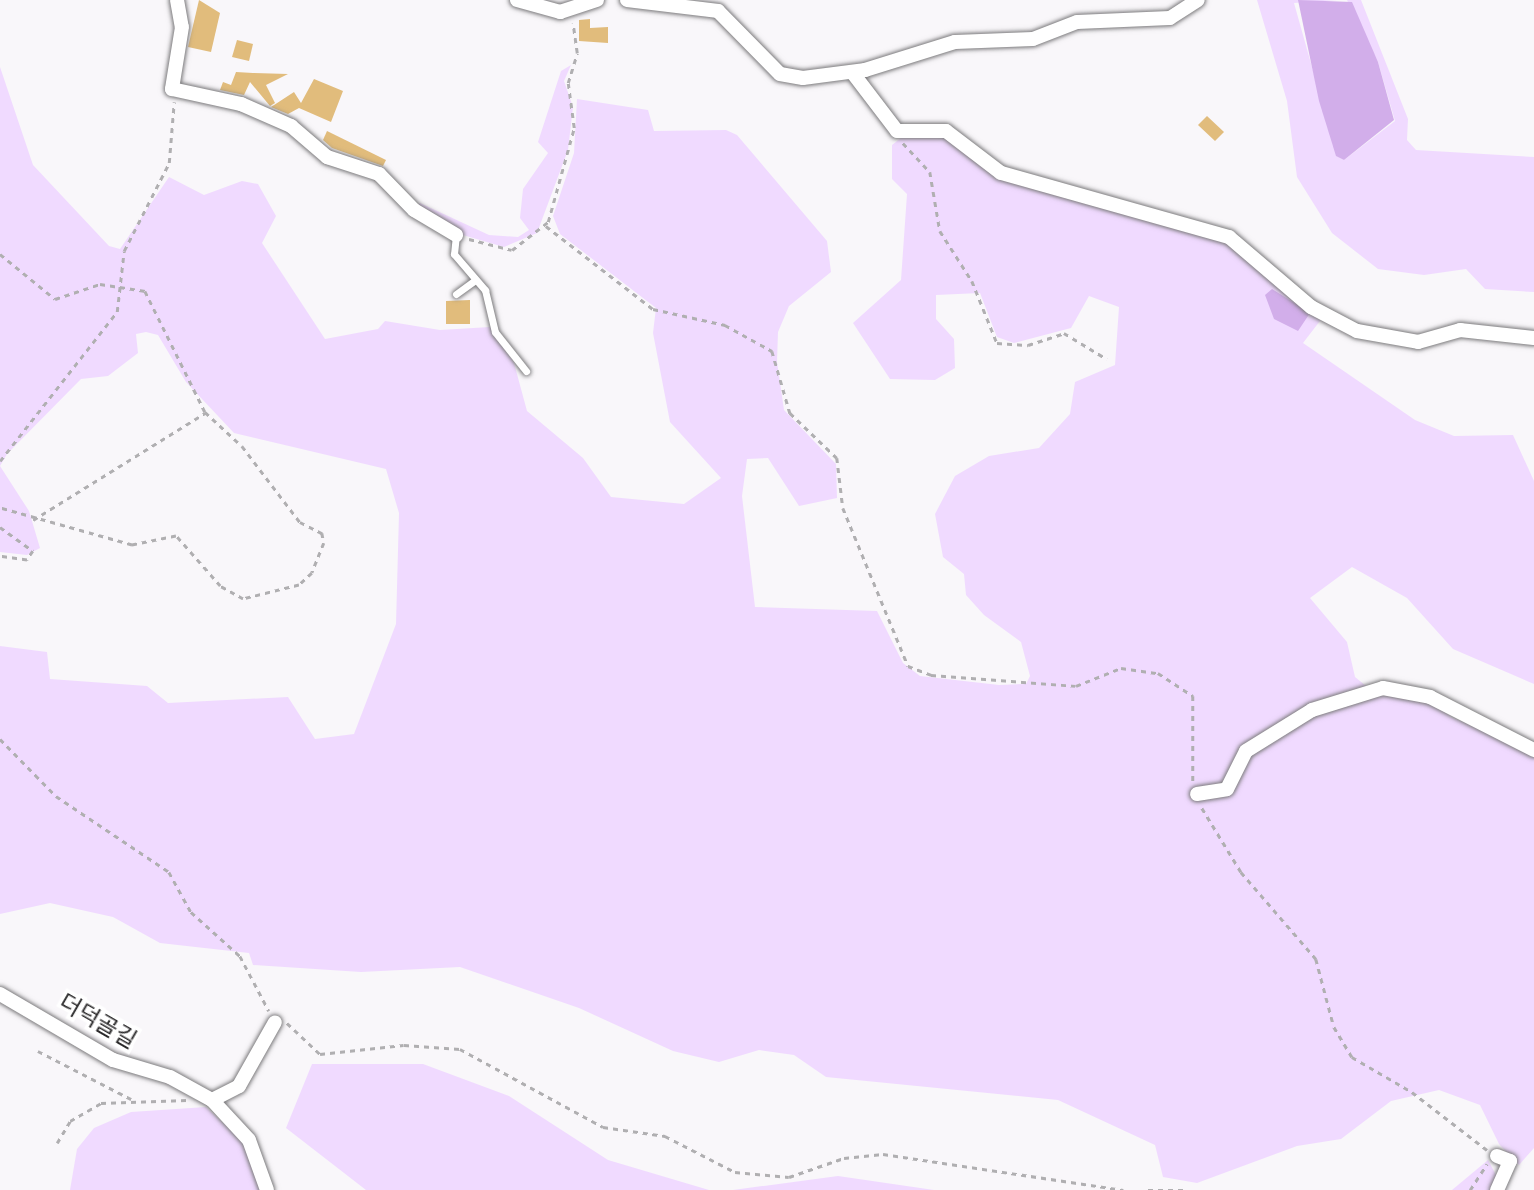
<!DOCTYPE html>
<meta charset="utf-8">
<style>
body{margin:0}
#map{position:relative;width:1534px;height:1190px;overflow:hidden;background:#f9f7fa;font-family:Rubik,"Noto Sans KR",sans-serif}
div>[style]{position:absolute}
.green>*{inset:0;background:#f0daff}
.water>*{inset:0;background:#d2aeea}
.building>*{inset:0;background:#e1bc7c}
.path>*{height:2.5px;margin-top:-1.25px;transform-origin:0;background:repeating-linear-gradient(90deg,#b0afb1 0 5px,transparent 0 10px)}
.roads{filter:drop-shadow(0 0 2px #7c7b7d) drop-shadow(0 0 2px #7c7b7d)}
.service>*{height:7px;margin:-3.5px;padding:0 3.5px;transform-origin:3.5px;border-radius:3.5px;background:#fff}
.minor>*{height:14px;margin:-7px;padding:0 7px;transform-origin:7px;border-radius:7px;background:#fff}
span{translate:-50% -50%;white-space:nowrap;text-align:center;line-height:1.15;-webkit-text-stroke:7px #fff;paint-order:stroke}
.street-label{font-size:23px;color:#2a292a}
</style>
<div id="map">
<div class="green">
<i style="clip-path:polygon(1257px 0,1337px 0,1294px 3px,1337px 156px,1344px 160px,1395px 121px,1378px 62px,1347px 0,1361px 0,1408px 119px,1407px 140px,1416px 150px,1534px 157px,1534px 292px,1485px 289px,1466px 269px,1424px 275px,1378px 269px,1332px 233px,1297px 177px,1287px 101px)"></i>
<i style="clip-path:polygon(571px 65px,564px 81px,573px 107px,568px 150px,537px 233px,504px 247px,456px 233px,416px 207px,420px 203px,489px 235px,518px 237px,529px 230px,520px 218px,523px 189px,548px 153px,538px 142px,561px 71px)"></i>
<i style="clip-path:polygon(0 67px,33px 165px,109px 246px,120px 249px,169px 177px,204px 195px,242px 181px,258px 184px,276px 216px,262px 243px,325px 339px,378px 329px,385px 321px,440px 330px,490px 327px,514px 363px,527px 411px,583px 458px,611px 497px,684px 504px,721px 478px,670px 422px,653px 333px,656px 308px,560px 234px,553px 216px,574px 153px,577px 99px,648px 110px,654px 131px,726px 130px,737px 135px,827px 241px,831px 272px,789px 306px,778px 332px,777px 362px,784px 410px,836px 464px,837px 498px,799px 506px,768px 458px,747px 459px,742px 496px,755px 607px,877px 611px,903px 663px,920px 676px,999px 685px,1026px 684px,1030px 676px,1021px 642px,984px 615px,966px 595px,964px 574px,943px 557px,935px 514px,955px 476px,989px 456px,1039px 448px,1070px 414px,1075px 382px,1115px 365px,1119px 307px,1089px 296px,1071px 328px,1014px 343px,997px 337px,980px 293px,936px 295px,936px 319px,954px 339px,955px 368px,935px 380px,890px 379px,853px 323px,901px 280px,907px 194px,892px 179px,892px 145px,906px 134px,945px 135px,995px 172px,1224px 239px,1323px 317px,1303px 343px,1415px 420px,1454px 436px,1513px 435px,1534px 481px,1534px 684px,1453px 649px,1407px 598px,1352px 567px,1310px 598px,1347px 642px,1355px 677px,1376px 694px,1431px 701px,1451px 717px,1534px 753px,1534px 1148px,1519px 1165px,1499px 1144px,1480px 1105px,1439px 1090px,1391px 1101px,1341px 1139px,1297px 1146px,1197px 1183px,1163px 1177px,1155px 1145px,1058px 1100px,826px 1077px,794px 1055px,759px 1050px,719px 1062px,673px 1051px,579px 1008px,460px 967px,361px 972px,253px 965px,249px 953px,160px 943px,113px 917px,50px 903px,0 914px,0 646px,47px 652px,50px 679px,147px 686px,168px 703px,288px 697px,315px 739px,354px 734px,396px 624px,399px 513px,386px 469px,234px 433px,186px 382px,158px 335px,146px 332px,136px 334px,138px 353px,108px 376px,81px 379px,7px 454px,0 466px,29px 511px,40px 548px,27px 555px,0 552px)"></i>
<i style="clip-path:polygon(312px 1064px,423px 1064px,509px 1096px,608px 1160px,709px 1190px,366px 1190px,286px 1128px)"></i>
<i style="clip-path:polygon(206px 1107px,245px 1144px,263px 1190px,70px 1190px,77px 1149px,94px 1128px,131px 1112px)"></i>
<i style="clip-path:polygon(1488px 1160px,1504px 1190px,1452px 1190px)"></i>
<i style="clip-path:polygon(838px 1176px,934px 1190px,733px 1190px)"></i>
</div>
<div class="water">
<i style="clip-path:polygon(1298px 0,1352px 2px,1378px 62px,1394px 120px,1344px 160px,1336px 156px,1319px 101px)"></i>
<i style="clip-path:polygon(1272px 289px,1310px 313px,1298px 331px,1274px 319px,1265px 295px)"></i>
</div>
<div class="building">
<i style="clip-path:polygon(199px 0,220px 13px,211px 52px,188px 47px)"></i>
<i style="clip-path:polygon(590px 19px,590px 28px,608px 27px,608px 43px,579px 41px,579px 20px)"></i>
<i style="clip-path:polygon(237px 40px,253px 44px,249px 61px,232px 57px)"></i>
<i style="clip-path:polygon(236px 72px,253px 73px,288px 74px,266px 85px,275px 103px,270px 106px,250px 82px,244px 95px,220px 90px,223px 82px,231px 85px)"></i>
<i style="clip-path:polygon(314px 79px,343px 91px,331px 122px,299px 108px,288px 114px,271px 107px,294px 92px,301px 103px)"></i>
<i style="clip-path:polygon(1207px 116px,1224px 132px,1215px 141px,1198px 125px)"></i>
<i style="clip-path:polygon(327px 131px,386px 160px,383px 166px,332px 148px,323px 140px)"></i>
<i style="clip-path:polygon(470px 300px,470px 324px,446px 324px,446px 301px)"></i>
</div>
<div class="path">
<i style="left:903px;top:143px;width:40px;rotate:47deg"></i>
<i style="left:930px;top:172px;width:60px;rotate:80.4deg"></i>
<i style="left:940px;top:231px;width:59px;rotate:57.4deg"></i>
<i style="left:972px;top:281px;width:67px;rotate:68deg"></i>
<i style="left:997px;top:343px;width:31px;rotate:4deg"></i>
<i style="left:1028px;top:345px;width:38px;rotate:-18deg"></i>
<i style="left:1064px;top:333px;width:50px;rotate:31.2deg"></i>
<i style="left:546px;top:226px;width:135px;rotate:37.8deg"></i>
<i style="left:653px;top:309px;width:74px;rotate:12.5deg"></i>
<i style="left:725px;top:325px;width:54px;rotate:29deg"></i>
<i style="left:772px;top:351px;width:65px;rotate:73.8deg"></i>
<i style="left:790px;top:413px;width:65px;rotate:43.8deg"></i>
<i style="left:837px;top:458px;width:50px;rotate:83.2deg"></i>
<i style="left:843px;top:508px;width:171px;rotate:67.6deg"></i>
<i style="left:908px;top:666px;width:25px;rotate:21deg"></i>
<i style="left:931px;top:675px;width:145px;rotate:4.3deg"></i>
<i style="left:1076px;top:686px;width:48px;rotate:-21.8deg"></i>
<i style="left:1121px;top:668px;width:37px;rotate:8deg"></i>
<i style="left:1158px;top:673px;width:42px;rotate:33.3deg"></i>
<i style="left:1193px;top:696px;width:86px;rotate:90deg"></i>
<i style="left:469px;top:239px;width:44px;rotate:14.3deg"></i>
<i style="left:512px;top:250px;width:46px;rotate:-37.9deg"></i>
<i style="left:548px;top:222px;width:98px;rotate:-74.5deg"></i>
<i style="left:574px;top:128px;width:45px;rotate:-97.6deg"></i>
<i style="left:568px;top:83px;width:31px;rotate:-73deg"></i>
<i style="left:577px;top:53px;width:30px;rotate:-98deg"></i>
<i style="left:0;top:254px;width:71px;rotate:39.3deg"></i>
<i style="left:55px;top:299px;width:47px;rotate:-18.4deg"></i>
<i style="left:100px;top:284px;width:46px;rotate:8.8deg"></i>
<i style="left:145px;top:291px;width:135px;rotate:63.6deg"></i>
<i style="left:205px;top:412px;width:50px;rotate:42.6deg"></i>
<i style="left:242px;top:446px;width:96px;rotate:52.7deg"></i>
<i style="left:300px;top:522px;width:25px;rotate:27deg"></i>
<i style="left:322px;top:533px;width:10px;rotate:79deg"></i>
<i style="left:324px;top:543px;width:32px;rotate:112deg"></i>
<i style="left:312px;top:573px;width:18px;rotate:137deg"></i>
<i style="left:299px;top:585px;width:58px;rotate:166deg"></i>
<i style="left:243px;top:599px;width:26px;rotate:-151deg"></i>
<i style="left:220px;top:586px;width:67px;rotate:-131.3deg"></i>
<i style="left:176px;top:536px;width:45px;rotate:168.4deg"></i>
<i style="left:132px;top:545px;width:137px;rotate:-164.3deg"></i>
<i style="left:0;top:461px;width:189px;rotate:-51.9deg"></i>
<i style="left:117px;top:312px;width:61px;rotate:-83.5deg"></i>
<i style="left:124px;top:251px;width:99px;rotate:-62.9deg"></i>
<i style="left:169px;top:163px;width:61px;rotate:-85.3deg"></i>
<i style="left:33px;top:520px;width:203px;rotate:-31.9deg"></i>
<i style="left:0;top:527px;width:41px;rotate:36deg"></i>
<i style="left:33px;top:551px;width:11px;rotate:124deg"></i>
<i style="left:27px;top:560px;width:27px;rotate:-172deg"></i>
<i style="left:0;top:739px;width:80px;rotate:45.5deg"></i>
<i style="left:56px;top:796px;width:136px;rotate:33.9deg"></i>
<i style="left:169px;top:872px;width:46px;rotate:61.2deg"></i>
<i style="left:191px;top:912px;width:66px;rotate:41.9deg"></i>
<i style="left:240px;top:956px;width:62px;rotate:62.2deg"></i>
<i style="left:1202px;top:808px;width:75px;rotate:58.6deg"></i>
<i style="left:1241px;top:872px;width:115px;rotate:49.2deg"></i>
<i style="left:1316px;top:959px;width:70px;rotate:75.2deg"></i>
<i style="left:1334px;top:1027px;width:35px;rotate:59deg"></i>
<i style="left:1352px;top:1057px;width:69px;rotate:30.3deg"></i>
<i style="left:1412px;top:1092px;width:95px;rotate:37.7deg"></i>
<i style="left:287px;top:1023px;width:45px;rotate:43.2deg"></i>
<i style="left:320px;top:1054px;width:84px;rotate:-6.1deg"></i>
<i style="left:404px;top:1045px;width:56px;rotate:4.1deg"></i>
<i style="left:460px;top:1049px;width:163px;rotate:28.6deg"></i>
<i style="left:603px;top:1127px;width:63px;rotate:8.3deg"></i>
<i style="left:665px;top:1136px;width:79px;rotate:27.2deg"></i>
<i style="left:735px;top:1172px;width:54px;rotate:5.3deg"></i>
<i style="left:789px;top:1177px;width:58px;rotate:-19.1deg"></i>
<i style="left:844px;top:1158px;width:39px;rotate:-6deg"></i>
<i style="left:883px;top:1154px;width:243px;rotate:8.5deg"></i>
<i style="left:38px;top:1051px;width:105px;rotate:27.3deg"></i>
<i style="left:57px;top:1143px;width:26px;rotate:-59deg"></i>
<i style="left:70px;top:1121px;width:36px;rotate:-30deg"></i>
<i style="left:101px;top:1103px;width:86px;rotate:-2deg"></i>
<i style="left:1148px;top:1190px;width:40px"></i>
<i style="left:1470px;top:1190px;width:31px;rotate:-57deg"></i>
</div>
<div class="roads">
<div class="service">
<i style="left:456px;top:235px;width:19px;rotate:96deg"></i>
<i style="left:454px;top:254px;width:48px;rotate:49.3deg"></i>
<i style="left:485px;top:290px;width:43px;rotate:76.6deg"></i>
<i style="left:495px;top:332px;width:50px;rotate:51.5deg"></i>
<i style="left:456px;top:294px;width:24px;rotate:-36deg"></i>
</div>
<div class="minor">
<i style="left:177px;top:0;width:27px;rotate:80deg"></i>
<i style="left:182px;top:27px;width:63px;rotate:99.2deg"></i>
<i style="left:172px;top:89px;width:71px;rotate:12.3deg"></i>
<i style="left:241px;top:104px;width:55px;rotate:23.7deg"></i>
<i style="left:291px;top:126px;width:48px;rotate:40.7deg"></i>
<i style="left:327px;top:157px;width:55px;rotate:18.1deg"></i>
<i style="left:379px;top:174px;width:50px;rotate:45.8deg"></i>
<i style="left:414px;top:210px;width:49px;rotate:30.8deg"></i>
<i style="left:517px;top:0;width:45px;rotate:15.6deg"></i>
<i style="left:560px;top:12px;width:39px;rotate:-18deg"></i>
<i style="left:627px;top:0;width:92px;rotate:6.9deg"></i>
<i style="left:718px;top:11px;width:88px;rotate:45.5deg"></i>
<i style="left:780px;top:74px;width:23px;rotate:10deg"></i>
<i style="left:803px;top:78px;width:63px;rotate:-7.4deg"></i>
<i style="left:865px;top:70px;width:94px;rotate:-17.3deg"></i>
<i style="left:955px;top:42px;width:78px;rotate:-2.2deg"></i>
<i style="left:1033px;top:39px;width:47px;rotate:-21.1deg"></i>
<i style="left:1077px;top:22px;width:93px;rotate:-2.5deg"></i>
<i style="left:1170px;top:18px;width:33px;rotate:-33deg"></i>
<i style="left:852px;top:72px;width:74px;rotate:52.7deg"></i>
<i style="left:897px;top:131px;width:49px"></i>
<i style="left:946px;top:131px;width:69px;rotate:37.4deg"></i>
<i style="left:1001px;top:173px;width:237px;rotate:15.7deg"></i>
<i style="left:1229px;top:237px;width:108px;rotate:40.5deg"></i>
<i style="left:1311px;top:307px;width:52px;rotate:27.6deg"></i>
<i style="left:1357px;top:331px;width:62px;rotate:10.2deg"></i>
<i style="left:1418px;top:342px;width:44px;rotate:-15.9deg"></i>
<i style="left:1460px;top:330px;width:74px;rotate:6.2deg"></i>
<i style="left:1197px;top:794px;width:30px;rotate:-9deg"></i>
<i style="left:1227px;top:789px;width:42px;rotate:-63.4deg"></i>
<i style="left:1246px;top:751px;width:78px;rotate:-31.8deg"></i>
<i style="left:1312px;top:710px;width:74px;rotate:-17.2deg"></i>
<i style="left:1383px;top:688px;width:48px;rotate:10.8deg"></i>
<i style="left:1430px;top:697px;width:117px;rotate:27deg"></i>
<i style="left:0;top:994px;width:131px;rotate:30.3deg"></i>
<i style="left:113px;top:1060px;width:59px;rotate:16.6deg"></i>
<i style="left:170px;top:1077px;width:48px;rotate:28.7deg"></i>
<i style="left:212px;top:1100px;width:54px;rotate:47.2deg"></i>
<i style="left:249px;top:1140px;width:53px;rotate:70.2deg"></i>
<i style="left:212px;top:1100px;width:30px;rotate:-27deg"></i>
<i style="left:239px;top:1086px;width:73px;rotate:-60.6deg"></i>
<i style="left:1497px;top:1156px;width:14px;rotate:21deg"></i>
<i style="left:1510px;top:1161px;width:32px;rotate:114deg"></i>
</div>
</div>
<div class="street-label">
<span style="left:98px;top:1021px;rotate:30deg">더덕골길</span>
</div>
</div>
